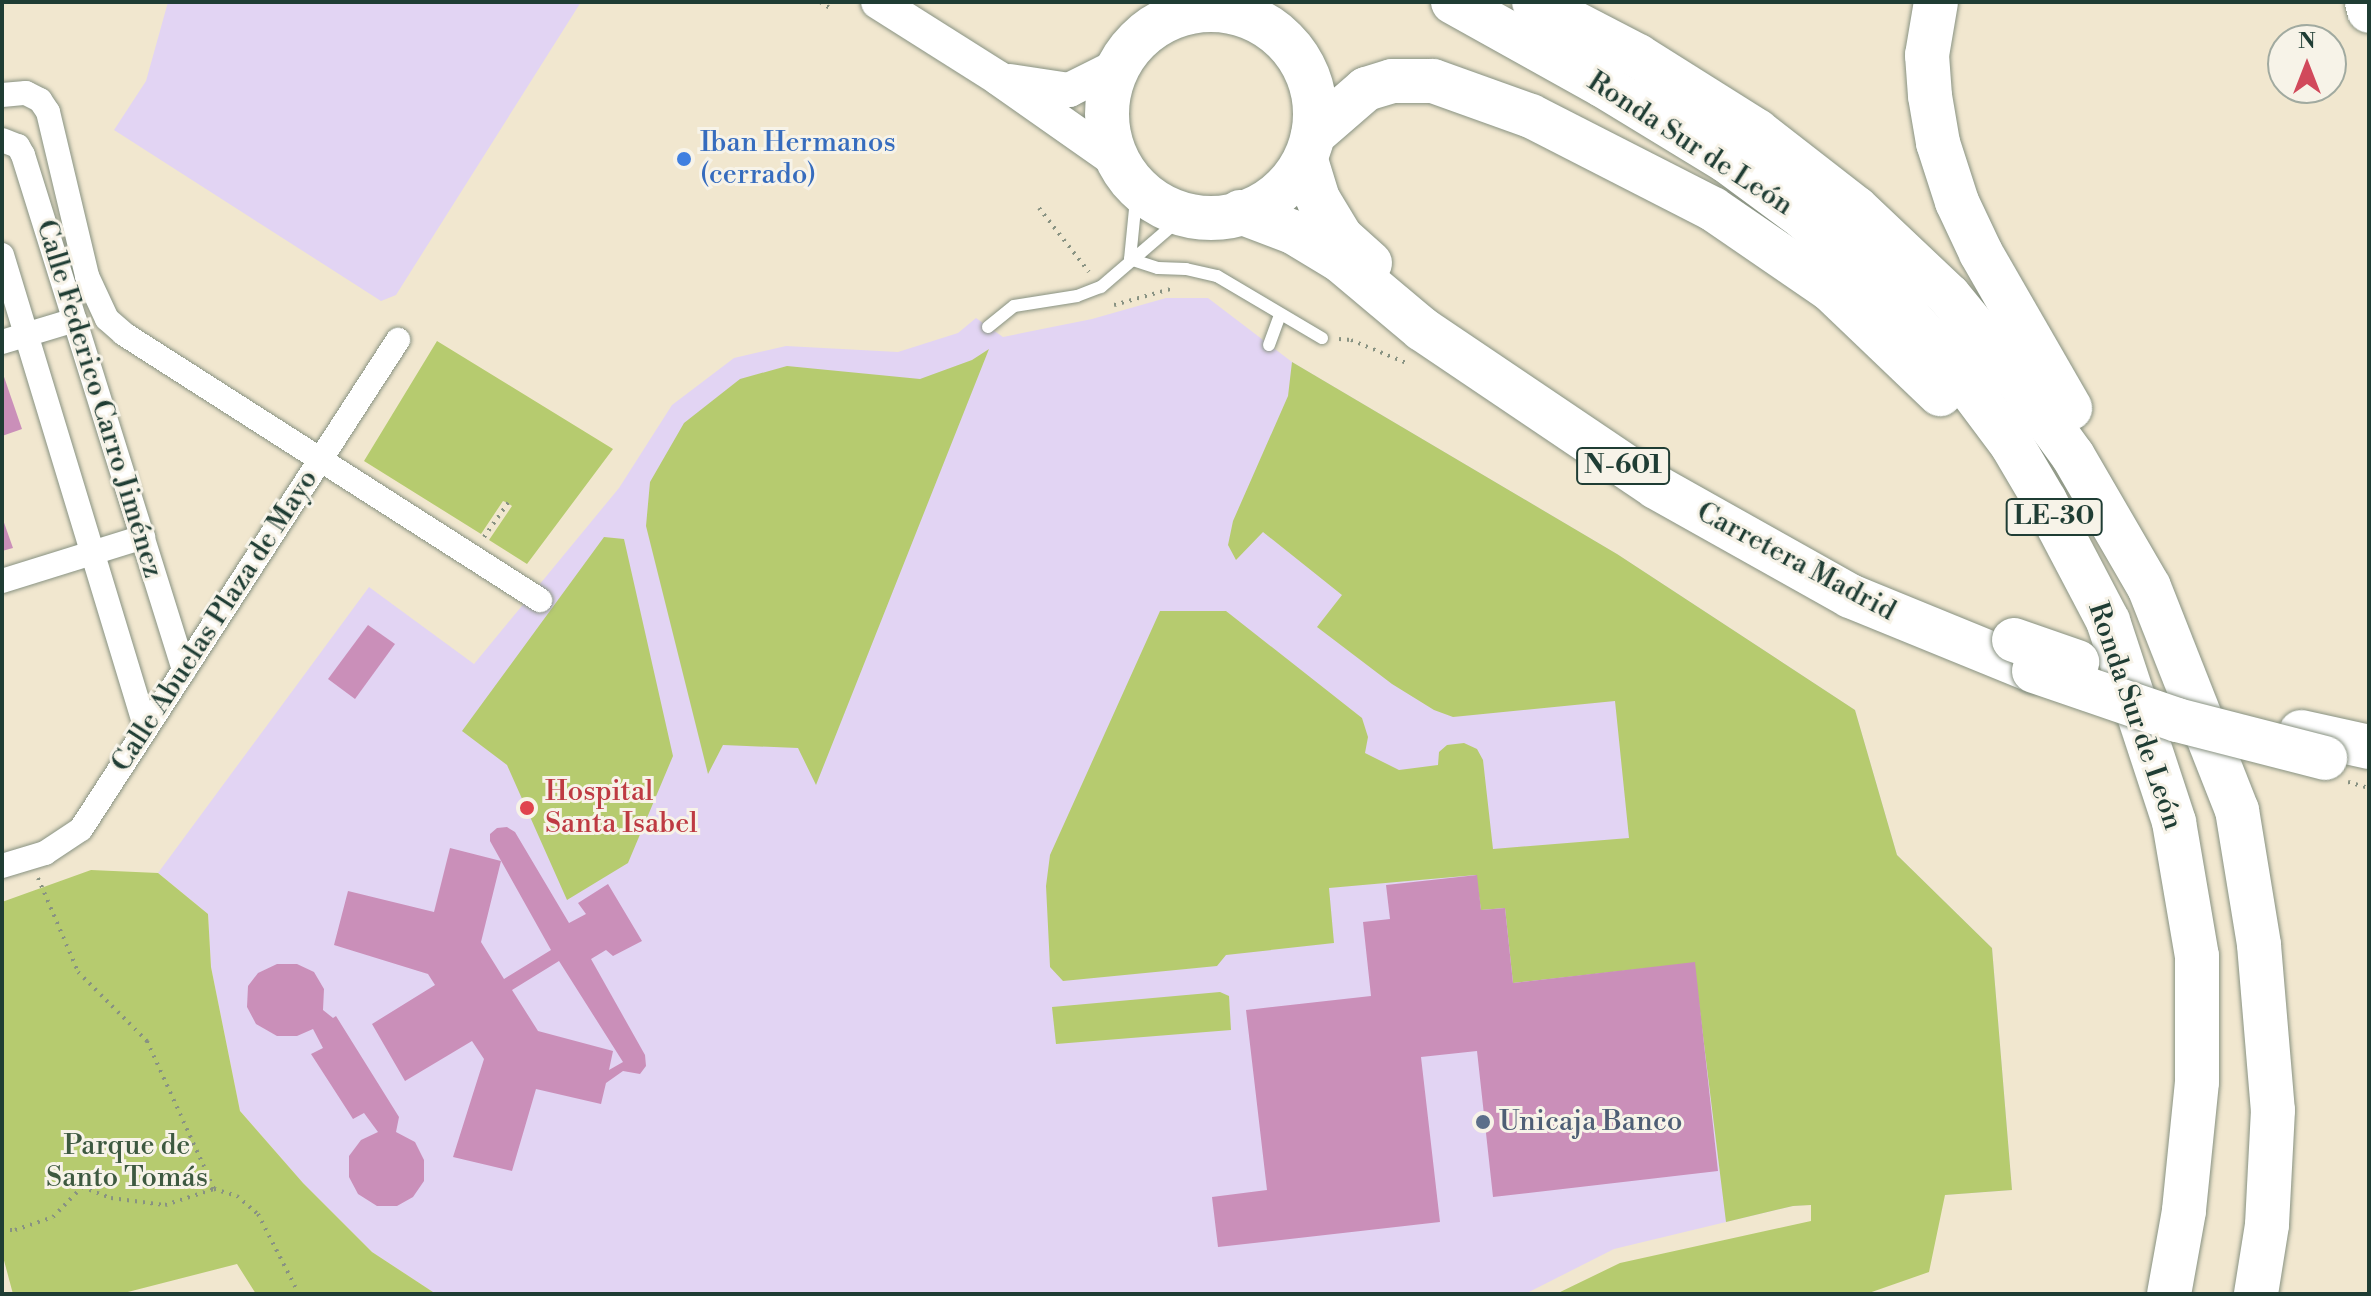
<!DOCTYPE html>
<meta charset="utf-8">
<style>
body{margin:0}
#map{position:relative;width:2371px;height:1296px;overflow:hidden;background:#f1e7cf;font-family:"Libre Bodoni",serif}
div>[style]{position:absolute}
.built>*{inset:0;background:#e2d4f3}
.green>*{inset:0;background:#b6cb6f}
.building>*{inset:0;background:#ca8fb9}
.path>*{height:4px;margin-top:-2px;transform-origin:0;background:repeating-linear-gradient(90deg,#889282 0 2px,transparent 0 8px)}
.roads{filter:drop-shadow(0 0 2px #889282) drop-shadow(0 0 2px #889282)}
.lane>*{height:12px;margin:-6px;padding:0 6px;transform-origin:6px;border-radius:6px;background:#fff}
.street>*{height:24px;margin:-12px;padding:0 12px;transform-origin:12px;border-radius:12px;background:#fff}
.secondary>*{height:34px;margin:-17px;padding:0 17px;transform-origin:17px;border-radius:17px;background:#fff}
.highway>*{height:44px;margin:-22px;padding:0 22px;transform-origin:22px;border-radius:22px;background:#fff}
.highway>.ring{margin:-22px;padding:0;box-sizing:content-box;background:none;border:44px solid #fff;border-radius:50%}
.bridges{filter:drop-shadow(0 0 2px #889282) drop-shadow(0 0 2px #889282)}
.highway-bridge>*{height:44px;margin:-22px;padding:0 22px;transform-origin:22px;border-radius:22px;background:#fff}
.dots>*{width:22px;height:22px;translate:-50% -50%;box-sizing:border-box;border:4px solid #f7f3e8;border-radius:50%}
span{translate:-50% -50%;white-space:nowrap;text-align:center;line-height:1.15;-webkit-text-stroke:6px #f7f3e8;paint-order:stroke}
.shield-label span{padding:2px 6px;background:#f7f3e8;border:2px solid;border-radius:6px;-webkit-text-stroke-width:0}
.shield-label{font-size:26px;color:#1f3d34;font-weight:700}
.shop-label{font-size:28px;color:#366cbe}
.left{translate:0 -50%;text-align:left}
.street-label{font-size:28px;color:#1f3d34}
.health-label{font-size:28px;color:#be3a42}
.service-label{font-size:28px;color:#4e5e75}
.park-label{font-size:28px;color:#3d5940}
.frame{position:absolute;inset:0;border:4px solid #1f3d34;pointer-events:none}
.north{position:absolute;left:2267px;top:24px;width:80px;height:80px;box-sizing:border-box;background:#f7f3e8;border:2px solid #a1aaa0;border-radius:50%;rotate:0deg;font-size:22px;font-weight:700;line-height:32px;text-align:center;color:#1f3d34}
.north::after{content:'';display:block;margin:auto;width:28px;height:36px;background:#d1495b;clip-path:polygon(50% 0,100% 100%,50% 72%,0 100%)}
</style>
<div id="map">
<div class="built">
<i style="clip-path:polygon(168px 2px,581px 2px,396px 295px,381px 301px,114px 130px,146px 81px)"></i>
<i style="clip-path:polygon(1166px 298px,1208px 298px,1292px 362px,1617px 554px,1855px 710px,1897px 855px,1992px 948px,2012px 1190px,1793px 1206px,1614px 1249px,1525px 1294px,436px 1294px,372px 1252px,303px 1183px,240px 1111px,211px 967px,208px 914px,158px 873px,369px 587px,474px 664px,619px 488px,672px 405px,734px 358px,786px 346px,898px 352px,958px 333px,976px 318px,1003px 337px,1092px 319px)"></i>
</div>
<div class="green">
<i style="clip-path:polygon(437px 341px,613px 449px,527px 564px,489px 540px,512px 506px,508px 503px,503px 501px,481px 534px,364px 461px)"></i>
<i style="clip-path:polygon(989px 349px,816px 785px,798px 748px,723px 745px,708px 774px,646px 526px,650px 482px,684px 423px,740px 379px,787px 366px,920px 379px,972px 360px)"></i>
<i style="clip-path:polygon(1292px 362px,1617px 554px,1855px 710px,1897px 855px,1992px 948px,2012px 1190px,1945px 1195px,1929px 1272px,1866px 1294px,1556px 1294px,1620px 1263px,1811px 1221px,1811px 1205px,1793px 1206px,1726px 1222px,1694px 963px,1513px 983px,1505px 908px,1481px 910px,1476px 875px,1329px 888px,1334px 943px,1226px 955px,1217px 966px,1063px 981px,1050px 967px,1046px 886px,1050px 855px,1160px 611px,1226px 611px,1362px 718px,1368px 737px,1365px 753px,1399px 770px,1438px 765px,1439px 752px,1447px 745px,1464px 743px,1477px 749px,1483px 760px,1493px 849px,1629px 838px,1615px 701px,1453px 717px,1434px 710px,1392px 684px,1317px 627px,1342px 595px,1263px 532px,1236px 560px,1228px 545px,1233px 521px,1288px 396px)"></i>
<i style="clip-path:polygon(604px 537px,624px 539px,673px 756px,628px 863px,567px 900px,507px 765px,462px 731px)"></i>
<i style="clip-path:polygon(91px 870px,158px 873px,208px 914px,211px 967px,240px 1111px,303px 1183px,372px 1252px,436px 1294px,256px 1294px,237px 1264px,120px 1294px,13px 1294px,2px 1253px,2px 902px)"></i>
<i style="clip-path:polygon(1220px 992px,1229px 996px,1231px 1030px,1056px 1044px,1052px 1007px)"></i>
</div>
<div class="building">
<i style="clip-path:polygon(2px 371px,22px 429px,2px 436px)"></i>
<i style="clip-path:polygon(2px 517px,13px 548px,2px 551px)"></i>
<i style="clip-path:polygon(368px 625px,395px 644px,355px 699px,328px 679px)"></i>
<i style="clip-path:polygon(evenodd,507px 827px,515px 832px,569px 923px,586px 914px,578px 903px,608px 884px,642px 941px,613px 956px,606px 950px,591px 959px,645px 1055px,646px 1066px,640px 1074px,623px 1071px,606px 1083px,601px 1104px,536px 1089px,512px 1171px,453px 1157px,484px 1059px,472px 1041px,405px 1081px,372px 1024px,435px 985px,428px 974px,334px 945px,348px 891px,434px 912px,450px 848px,501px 861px,481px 942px,504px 979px,551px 950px,490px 841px,490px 834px,497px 828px,507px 827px,559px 961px,623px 1062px,609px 1070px,613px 1051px,538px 1031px,512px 990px,559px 961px)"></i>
<i style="clip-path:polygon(1477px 875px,1481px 910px,1505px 908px,1513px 983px,1695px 962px,1718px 1171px,1493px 1197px,1477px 1051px,1421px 1057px,1440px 1222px,1218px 1247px,1212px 1197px,1267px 1190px,1246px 1010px,1371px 996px,1363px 922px,1390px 919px,1386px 885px)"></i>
<i style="clip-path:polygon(277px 964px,297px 964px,314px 972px,324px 989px,323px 1010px,333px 1018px,336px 1016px,399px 1117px,396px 1132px,415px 1142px,424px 1160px,424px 1181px,413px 1197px,397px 1206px,377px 1206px,358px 1194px,349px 1177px,349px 1156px,361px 1140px,378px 1132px,364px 1113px,353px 1119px,311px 1054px,323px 1048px,313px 1029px,297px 1036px,277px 1036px,256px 1024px,247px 1007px,248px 986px,258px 973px)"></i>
</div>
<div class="path">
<i style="left:820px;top:2px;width:12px;rotate:31deg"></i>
<i style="left:1039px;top:208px;width:81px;rotate:52deg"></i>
<i style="left:1114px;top:305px;width:62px;rotate:-15.8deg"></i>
<i style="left:1339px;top:339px;width:12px;rotate:5deg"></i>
<i style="left:1351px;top:340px;width:63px;rotate:22.5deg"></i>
<i style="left:484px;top:537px;width:42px;rotate:-54.8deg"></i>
<i style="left:2348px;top:782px;width:22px;rotate:16deg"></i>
<i style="left:38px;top:878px;width:102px;rotate:66.9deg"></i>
<i style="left:78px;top:972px;width:98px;rotate:45deg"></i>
<i style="left:147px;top:1041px;width:162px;rotate:65.6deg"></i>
<i style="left:214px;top:1189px;width:24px;rotate:17deg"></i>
<i style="left:237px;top:1196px;width:28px;rotate:41deg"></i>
<i style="left:258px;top:1214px;width:90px;rotate:62.9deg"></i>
<i style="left:2px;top:1230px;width:13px"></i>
<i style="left:15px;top:1230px;width:40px;rotate:-18.9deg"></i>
<i style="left:53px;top:1217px;width:42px;rotate:-46deg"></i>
<i style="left:82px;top:1187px;width:31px;rotate:21deg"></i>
<i style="left:111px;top:1198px;width:54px;rotate:7.4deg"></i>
<i style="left:165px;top:1205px;width:52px;rotate:-18.1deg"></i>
</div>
<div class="roads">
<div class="lane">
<i style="left:1130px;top:183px;width:26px;rotate:79deg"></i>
<i style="left:1135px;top:209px;width:50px;rotate:95.7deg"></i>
<i style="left:1130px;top:259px;width:29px;rotate:18deg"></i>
<i style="left:1158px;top:268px;width:28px;rotate:2deg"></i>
<i style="left:1186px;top:269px;width:32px;rotate:13deg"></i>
<i style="left:1217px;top:276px;width:122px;rotate:30.6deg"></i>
<i style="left:988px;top:327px;width:33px;rotate:-39deg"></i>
<i style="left:1014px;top:306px;width:64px;rotate:-9deg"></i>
<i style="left:1077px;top:296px;width:26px;rotate:-21deg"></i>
<i style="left:1101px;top:287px;width:112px;rotate:-40.7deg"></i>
<i style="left:1269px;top:345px;width:32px;rotate:-70deg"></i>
</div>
<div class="street">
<i style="left:2px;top:95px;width:24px;rotate:-5deg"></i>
<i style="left:26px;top:93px;width:16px;rotate:27deg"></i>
<i style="left:40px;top:100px;width:14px;rotate:56deg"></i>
<i style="left:48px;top:112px;width:169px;rotate:76.6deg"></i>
<i style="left:87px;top:276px;width:47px;rotate:65.1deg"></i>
<i style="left:107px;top:319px;width:23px;rotate:41deg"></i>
<i style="left:124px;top:334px;width:494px;rotate:32.6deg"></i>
<i style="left:2px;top:140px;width:17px;rotate:21deg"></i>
<i style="left:18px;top:146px;width:10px;rotate:61deg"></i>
<i style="left:23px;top:155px;width:540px;rotate:72.64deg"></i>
<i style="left:2px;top:255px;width:494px;rotate:73.1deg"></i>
<i style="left:2px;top:342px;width:76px;rotate:-16.8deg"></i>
<i style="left:2px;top:581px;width:148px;rotate:-17.3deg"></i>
<i style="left:2px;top:866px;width:45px;rotate:-16.8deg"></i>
<i style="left:45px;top:853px;width:43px;rotate:-33.7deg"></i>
<i style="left:81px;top:829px;width:583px;rotate:-57.05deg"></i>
</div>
<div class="secondary">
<i style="left:878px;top:2px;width:142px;rotate:32.3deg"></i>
<i style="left:998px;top:78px;width:144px;rotate:35.1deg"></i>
<i style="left:1010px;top:81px;width:60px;rotate:8.7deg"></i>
<i style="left:1069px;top:90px;width:56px;rotate:-26.6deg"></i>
</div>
<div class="highway">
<i style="left:1453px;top:2px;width:171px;rotate:29.1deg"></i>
<i style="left:1602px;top:85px;width:146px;rotate:31.3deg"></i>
<i style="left:1727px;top:161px;width:96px;rotate:36.5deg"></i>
<i style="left:1804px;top:218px;width:113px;rotate:42.1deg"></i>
<i style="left:1888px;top:294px;width:97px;rotate:47.9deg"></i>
<i style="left:1953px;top:366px;width:99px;rotate:53.2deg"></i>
<i style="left:2012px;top:445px;width:65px;rotate:59.5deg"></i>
<i style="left:2045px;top:501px;width:136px;rotate:62.3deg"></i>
<i style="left:2108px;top:621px;width:212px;rotate:71.8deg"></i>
<i style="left:2174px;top:822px;width:136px;rotate:80.3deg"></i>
<i style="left:2197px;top:956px;width:126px;rotate:90deg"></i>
<i style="left:2197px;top:1082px;width:130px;rotate:95.8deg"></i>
<i style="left:2184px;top:1211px;width:84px;rotate:100.2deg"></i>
<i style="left:1534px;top:2px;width:117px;rotate:27.4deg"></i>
<i style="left:1638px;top:56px;width:141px;rotate:32.2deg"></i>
<i style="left:1757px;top:131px;width:125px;rotate:37.9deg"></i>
<i style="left:1856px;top:208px;width:128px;rotate:43.4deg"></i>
<i style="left:1949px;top:296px;width:107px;rotate:50.7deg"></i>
<i style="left:2017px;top:379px;width:95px;rotate:54deg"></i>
<i style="left:2073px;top:456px;width:151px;rotate:59.9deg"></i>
<i style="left:2149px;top:587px;width:240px;rotate:68.5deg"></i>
<i style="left:2237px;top:810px;width:137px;rotate:80.7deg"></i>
<i style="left:2259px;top:945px;width:166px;rotate:85.2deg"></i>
<i style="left:2273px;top:1110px;width:115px;rotate:93deg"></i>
<i style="left:2267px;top:1225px;width:70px;rotate:99.1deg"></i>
<i style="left:1936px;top:2px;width:54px;rotate:99.6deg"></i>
<i style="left:1927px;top:55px;width:41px;rotate:85.8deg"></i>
<i style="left:1930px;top:96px;width:48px;rotate:80.3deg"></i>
<i style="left:1938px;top:143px;width:62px;rotate:72.1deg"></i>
<i style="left:1957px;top:202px;width:56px;rotate:64.8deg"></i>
<i style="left:1981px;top:253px;width:179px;rotate:60.1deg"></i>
<i style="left:2367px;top:2px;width:9px;rotate:77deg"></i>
<i class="ring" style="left:1107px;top:10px;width:164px;height:164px"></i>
<i style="left:1313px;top:135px;width:70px;rotate:-41deg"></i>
<i style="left:1366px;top:89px;width:27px;rotate:-17deg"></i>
<i style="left:1392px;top:81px;width:41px"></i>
<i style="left:1433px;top:81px;width:104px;rotate:19.7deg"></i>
<i style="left:1531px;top:116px;width:204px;rotate:27.1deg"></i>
<i style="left:1713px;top:209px;width:143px;rotate:34.5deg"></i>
<i style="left:1831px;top:290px;width:151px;rotate:43.7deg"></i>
<i style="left:1306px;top:160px;width:41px;rotate:72.9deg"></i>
<i style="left:1318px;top:199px;width:44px;rotate:58.8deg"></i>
<i style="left:1341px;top:237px;width:39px;rotate:42deg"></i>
<i style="left:1240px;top:212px;width:57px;rotate:20.7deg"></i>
<i style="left:1293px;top:232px;width:56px;rotate:31.1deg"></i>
<i style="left:1341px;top:261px;width:106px;rotate:40deg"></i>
<i style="left:1422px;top:329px;width:282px;rotate:34deg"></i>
<i style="left:1656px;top:487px;width:223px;rotate:29.3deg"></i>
<i style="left:1850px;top:596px;width:199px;rotate:22.2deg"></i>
<i style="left:2301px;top:732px;width:70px;rotate:12.4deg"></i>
</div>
</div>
<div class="bridges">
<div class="highway-bridge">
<i style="left:2014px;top:640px;width:67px;rotate:19.2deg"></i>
<i style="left:2034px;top:671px;width:151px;rotate:18.9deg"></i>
<i style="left:2177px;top:720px;width:153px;rotate:14.4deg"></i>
</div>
</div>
<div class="dots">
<i style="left:684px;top:159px;background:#3f7fe0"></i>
<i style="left:527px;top:808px;background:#e0444e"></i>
<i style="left:1483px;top:1122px;background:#5c6f8a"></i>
</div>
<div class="shield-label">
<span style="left:1623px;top:466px">N-601</span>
<span style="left:2054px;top:517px">LE-30</span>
</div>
<div class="shop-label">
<span class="left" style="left:700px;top:159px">Iban Hermanos<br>(cerrado)</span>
</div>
<div class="street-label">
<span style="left:1690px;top:144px;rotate:33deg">Ronda Sur de León</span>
<span style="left:99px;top:399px;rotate:73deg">Calle Federico Carro Jiménez</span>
<span style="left:1796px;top:562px;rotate:28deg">Carretera Madrid</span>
<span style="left:215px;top:621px;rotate:-57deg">Calle Abuelas Plaza de Mayo</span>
<span style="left:2135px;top:716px;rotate:71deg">Ronda Sur de León</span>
</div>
<div class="health-label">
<span class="left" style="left:545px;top:808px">Hospital<br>Santa Isabel</span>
</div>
<div class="service-label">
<span class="left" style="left:1499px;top:1122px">Unicaja Banco</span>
</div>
<div class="park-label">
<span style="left:127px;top:1162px">Parque de<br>Santo Tomás</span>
</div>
<div class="frame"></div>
<div class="north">N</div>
</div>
